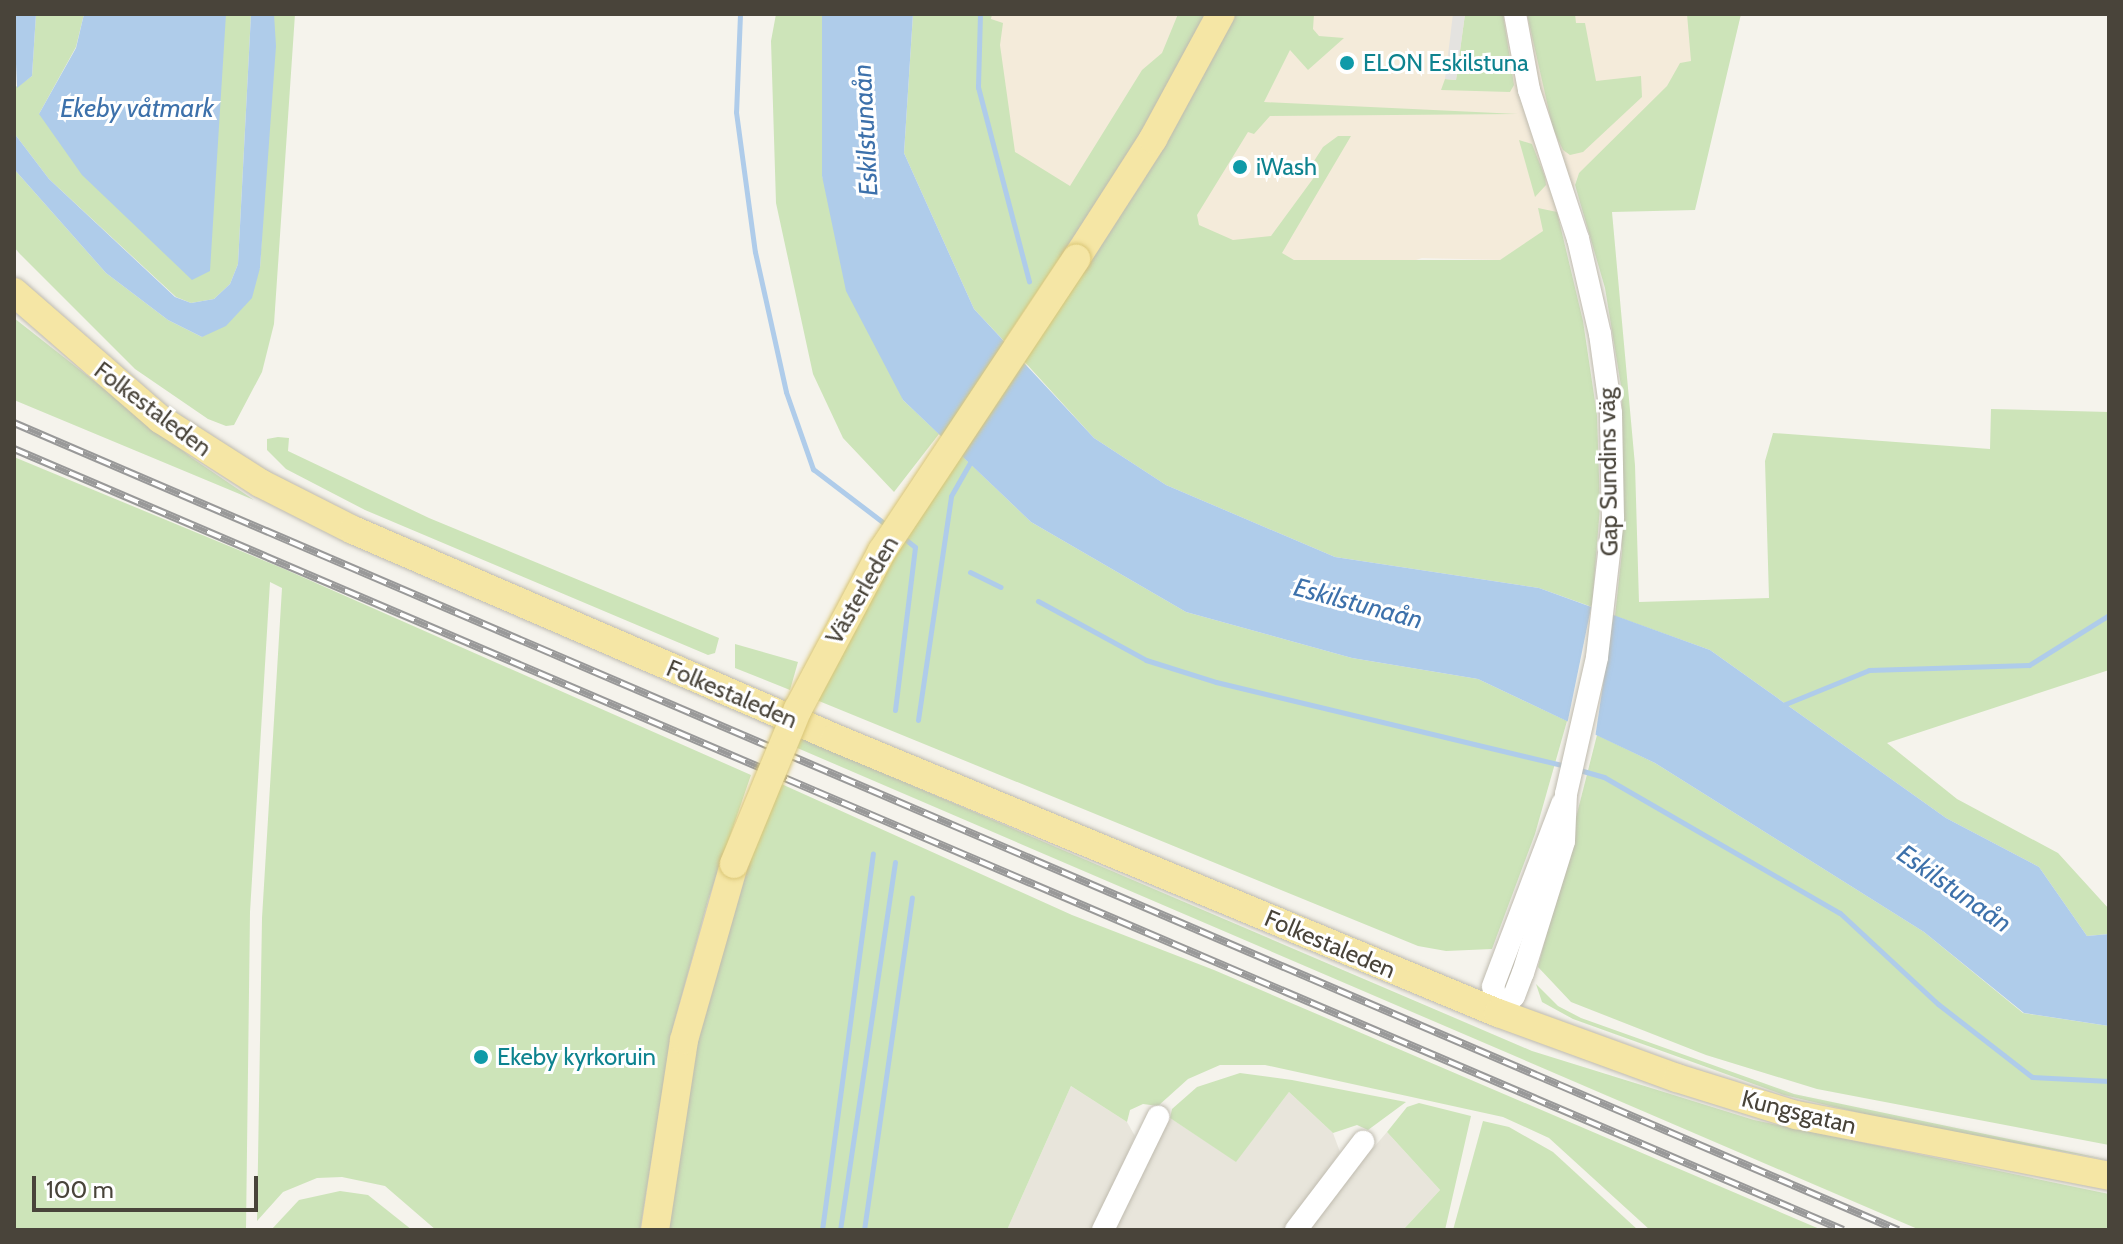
<!DOCTYPE html>
<meta charset="utf-8">
<style>
body{margin:0}
#map{position:relative;width:2123px;height:1244px;overflow:hidden;background:#f5f3ec;font-family:Cabin,sans-serif}
div>[style]{position:absolute}
.residential>*{inset:0;background:#e8e5db}
.commercial>*{inset:0;background:#f4ebda}
.green>*{inset:0;background:#cde4b9}
.parking>*{inset:0;background:#e4e3e0}
.water>*{inset:0;background:#afccea}
.pier>*{inset:0;background:#f5f3ec}
.stream>*{height:5px;margin:-2.5px;padding:0 2.5px;transform-origin:2.5px;border-radius:2.5px;background:#afccea}
.roads{filter:drop-shadow(0 0 2px #bfbbaf) drop-shadow(0 0 2px #bfbbaf)}
.minor>*{height:22px;margin:-11px;padding:0 11px;transform-origin:11px;border-radius:11px;background:#fff}
.major>*{height:28px;margin:-14px;padding:0 14px;transform-origin:14px;border-radius:14px;background:#f5e6a5}
.rail>*{height:8px;margin-top:-4px;transform-origin:0;background:repeating-linear-gradient(90deg,#fff 0 15px,#999 0 30px);box-sizing:border-box;border-block:2px solid #999}
.bridges{filter:drop-shadow(0 0 2px #d9c575) drop-shadow(0 0 2px #d9c575)}
.major-bridge>*{height:28px;margin:-14px;padding:0 14px;transform-origin:14px;border-radius:14px;background:#f5e6a5}
.dots>*{width:22px;height:22px;translate:-50% -50%;box-sizing:border-box;border:4px solid #fff;border-radius:50%}
span{translate:-50% -50%;white-space:nowrap;text-align:center;line-height:1.15;-webkit-text-stroke:6px #fff;paint-order:stroke}
.culture-label{font-size:24px;color:#0d838f}
.left{translate:0 -50%;text-align:left}
.street-label{font-size:24px;color:#49443a}
.water-label{font-size:26px;color:#3d71ab;font-style:italic}
.frame{position:absolute;inset:0;border:16px solid #49443a;pointer-events:none}
.scale{position:absolute;left:32px;top:1176px;width:226px;height:36px;box-sizing:border-box;border:4px solid #49443a;border-top:0;padding-left:10px;font-size:24px;line-height:28px;white-space:nowrap;color:#49443a;-webkit-text-stroke:6px #fff;paint-order:stroke}
</style>
<div id="map">
<div class="residential">
<i style="clip-path:polygon(1071px 1086px,1127px 1122px,1135px 1136px,1094px 1230px,1007px 1230px)"></i>
<i style="clip-path:polygon(1289px 1092px,1333px 1133px,1340px 1152px,1286px 1230px,1116px 1230px,1129px 1193px,1170px 1118px,1236px 1161px)"></i>
<i style="clip-path:polygon(1387px 1132px,1440px 1190px,1403px 1230px,1310px 1230px,1324px 1205px)"></i>
</div>
<div class="commercial">
<i style="clip-path:polygon(984px 14px,1205px 14px,1087px 219px,1008px 188px)"></i>
<i style="clip-path:polygon(1232px 14px,1741px 14px,1714px 121px,1579px 173px,1561px 223px,1500px 260px,1422px 258px,1404px 264px,1294px 260px,1196px 229px,1177px 121px)"></i>
</div>
<div class="green">
<i style="clip-path:polygon(36px 14px,84px 14px,76px 47px,39px 114px,226px 14px,251px 14px,238px 264px,230px 284px,214px 299px,191px 303px,176px 297px,49px 179px,14px 133px,14px 83px,17px 87px,32px 76px)"></i>
<i style="clip-path:polygon(274px 14px,295px 14px,274px 324px,262px 372px,234px 425px,226px 426px,208px 419px,135px 369px,19px 253px,14px 247px,14px 169px,106px 273px,168px 320px,202px 337px,260px 268px)"></i>
<i style="clip-path:polygon(776px 14px,822px 14px,822px 176px,903px 400px,939px 434px,894px 492px,843px 438px,813px 374px,776px 203px,771px 41px)"></i>
<i style="clip-path:polygon(913px 14px,992px 14px,991px 19px,1003px 23px,1000px 45px,1015px 152px,1070px 186px,1142px 70px,1162px 53px,1178px 14px,1205px 14px,1139px 139px,1004px 341px,974px 309px,904px 153px)"></i>
<i style="clip-path:polygon(1232px 14px,1314px 14px,1313px 29px,1319px 36px,1344px 38px,1308px 70px,1290px 50px,1264px 102px,1518px 114px,1270px 116px,1254px 134px,1248px 132px,1197px 215px,1199px 225px,1233px 240px,1271px 236px,1315px 176px,1314px 161px,1323px 147px,1338px 136px,1351px 136px,1282px 253px,1294px 260px,1500px 260px,1543px 231px,1538px 208px,1557px 212px,1583px 321px,1597px 415px,1600px 507px,1592px 607px,1539px 588px,1335px 557px,1166px 485px,1094px 438px,1022px 359px,1142px 183px)"></i>
<i style="clip-path:polygon(1465px 14px,1503px 14px,1514px 85px,1510px 92px,1441px 90px,1445px 79px,1456px 80px)"></i>
<i style="clip-path:polygon(1527px 14px,1575px 14px,1576px 23px,1585px 23px,1596px 81px,1641px 76px,1642px 97px,1583px 152px,1570px 155px,1563px 150px,1553px 129px)"></i>
<i style="clip-path:polygon(1687px 14px,1741px 14px,1695px 210px,1612px 212px,1635px 465px,1639px 602px,1769px 598px,1765px 461px,1773px 433px,1990px 449px,1991px 409px,2109px 412px,2109px 670px,1887px 743px,1957px 799px,2058px 853px,2109px 909px,2109px 934px,2087px 936px,2039px 867px,1946px 818px,1710px 650px,1615px 616px,1622px 551px,1622px 392px,1605px 288px,1575px 185px,1579px 173px,1667px 86px,1680px 63px,1691px 61px)"></i>
<i style="clip-path:polygon(1519px 140px,1532px 144px,1545px 177px,1546px 185px,1535px 197px)"></i>
<i style="clip-path:polygon(14px 318px,192px 458px,254px 500px,14px 400px)"></i>
<i style="clip-path:polygon(278px 437px,289px 438px,288px 451px,429px 518px,719px 638px,715px 653px,708px 655px,365px 510px,286px 469px,267px 450px,267px 439px)"></i>
<i style="clip-path:polygon(960px 454px,1031px 522px,1186px 612px,1352px 658px,1478px 679px,1567px 721px,1535px 834px,1492px 949px,1446px 951px,1418px 946px,814px 699px,875px 584px)"></i>
<i style="clip-path:polygon(14px 457px,282px 568px,751px 775px,708px 900px,673px 1027px,640px 1230px,436px 1230px,385px 1186px,342px 1177px,317px 1178px,283px 1192px,257px 1221px,262px 918px,282px 588px,270px 582px,250px 912px,246px 1230px,14px 1230px)"></i>
<i style="clip-path:polygon(735px 644px,798px 662px,790px 690px,735px 668px)"></i>
<i style="clip-path:polygon(1597px 735px,1655px 763px,1924px 932px,2023px 1013px,2109px 1026px,2109px 1145px,1817px 1089px,1706px 1055px,1571px 1002px,1538px 967px)"></i>
<i style="clip-path:polygon(799px 737px,1532px 1051px,1754px 1120px,2109px 1194px,2109px 1230px,1920px 1230px,795px 747px)"></i>
<i style="clip-path:polygon(777px 782px,1072px 915px,1214px 970px,1822px 1230px,1650px 1230px,1549px 1138px,1503px 1117px,1265px 1065px,1220px 1065px,1188px 1079px,1158px 1106px,1143px 1104px,1130px 1110px,1127px 1122px,1071px 1086px,1007px 1230px,666px 1230px,681px 1104px,724px 925px)"></i>
<i style="clip-path:polygon(1536px 984px,1558px 1006px,1581px 1018px,1794px 1094px,2109px 1160px,1894px 1121px,1784px 1095px,1573px 1019px,1542px 1002px)"></i>
<i style="clip-path:polygon(1240px 1073px,1292px 1080px,1406px 1102px,1368px 1130px,1357px 1125px,1333px 1133px,1289px 1092px,1236px 1162px,1170px 1118px,1172px 1109px,1197px 1087px)"></i>
<i style="clip-path:polygon(1419px 1103px,1471px 1116px,1445px 1230px,1403px 1230px,1440px 1190px,1387px 1132px,1407px 1107px)"></i>
<i style="clip-path:polygon(1483px 1121px,1509px 1127px,1553px 1152px,1638px 1230px,1453px 1230px)"></i>
<i style="clip-path:polygon(340px 1191px,368px 1195px,412px 1230px,271px 1230px,299px 1200px)"></i>
</div>
<div class="parking">
<i style="clip-path:polygon(1453px 14px,1465px 14px,1456px 80px,1445px 79px)"></i>
</div>
<div class="water">
<i style="clip-path:polygon(14px 14px,36px 14px,32px 76px,17px 88px)"></i>
<i style="clip-path:polygon(84px 14px,226px 14px,210px 271px,192px 280px,82px 175px,39px 114px,76px 48px)"></i>
<i style="clip-path:polygon(251px 14px,274px 14px,276px 46px,260px 268px,252px 298px,226px 326px,202px 337px,168px 320px,106px 273px,14px 169px,14px 133px,49px 179px,175px 297px,191px 303px,214px 299px,230px 284px,238px 264px)"></i>
<i style="clip-path:polygon(822px 14px,913px 14px,904px 153px,974px 309px,1094px 438px,1166px 485px,1335px 557px,1539px 588px,1710px 650px,1946px 818px,2039px 867px,2087px 936px,2109px 934px,2109px 1026px,2024px 1013px,1924px 932px,1655px 763px,1478px 679px,1352px 658px,1186px 612px,1031px 522px,903px 400px,846px 291px,822px 176px)"></i>
</div>
<div class="pier">
<i style="clip-path:polygon(1592px 603px,1614px 611px,1595px 738px,1567px 725px)"></i>
</div>
<div class="stream">
<i style="left:740px;top:14px;width:98px;rotate:92.3deg"></i>
<i style="left:736px;top:112px;width:141px;rotate:82.3deg"></i>
<i style="left:755px;top:252px;width:143px;rotate:77.5deg"></i>
<i style="left:786px;top:392px;width:82px;rotate:70.7deg"></i>
<i style="left:813px;top:469px;width:96px;rotate:37.3deg"></i>
<i style="left:980px;top:14px;width:73px;rotate:91.6deg"></i>
<i style="left:978px;top:87px;width:201px;rotate:75.3deg"></i>
<i style="left:970px;top:572px;width:34px;rotate:26deg"></i>
<i style="left:1038px;top:601px;width:123px;rotate:28.6deg"></i>
<i style="left:1146px;top:660px;width:73px;rotate:17.4deg"></i>
<i style="left:1216px;top:682px;width:361px;rotate:13.5deg"></i>
<i style="left:1783px;top:705px;width:93px;rotate:-22.1deg"></i>
<i style="left:1869px;top:670px;width:160px;rotate:-1.8deg"></i>
<i style="left:2029px;top:665px;width:94px;rotate:-32deg"></i>
<i style="left:895px;top:710px;width:164px;rotate:-83deg"></i>
<i style="left:915px;top:547px;width:14px;rotate:-141deg"></i>
<i style="left:918px;top:720px;width:226px;rotate:-81.6deg"></i>
<i style="left:951px;top:496px;width:40px;rotate:-60.3deg"></i>
<i style="left:1576px;top:769px;width:29px;rotate:16deg"></i>
<i style="left:1604px;top:777px;width:272px;rotate:30deg"></i>
<i style="left:1840px;top:913px;width:134px;rotate:42.9deg"></i>
<i style="left:1938px;top:1004px;width:119px;rotate:37.8deg"></i>
<i style="left:2032px;top:1077px;width:77px;rotate:3deg"></i>
<i style="left:822px;top:1230px;width:380px;rotate:-82.3deg"></i>
<i style="left:840px;top:1230px;width:372px;rotate:-81.5deg"></i>
<i style="left:864px;top:1230px;width:336px;rotate:-81.8deg"></i>
</div>
<div class="roads">
<div class="minor">
<i style="left:1498px;top:1013px;width:23px;rotate:-47deg"></i>
<i style="left:1514px;top:996px;width:25px;rotate:-69deg"></i>
<i style="left:1523px;top:973px;width:138px;rotate:-72.7deg"></i>
<i style="left:1564px;top:841px;width:47px;rotate:-87.6deg"></i>
<i style="left:1566px;top:794px;width:140px;rotate:-77.2deg"></i>
<i style="left:1597px;top:657px;width:140px;rotate:-83.4deg"></i>
<i style="left:1613px;top:518px;width:105px;rotate:-91.1deg"></i>
<i style="left:1611px;top:413px;width:80px;rotate:-97.9deg"></i>
<i style="left:1600px;top:334px;width:98px;rotate:-103deg"></i>
<i style="left:1578px;top:239px;width:157px;rotate:-108.2deg"></i>
<i style="left:1529px;top:90px;width:77px;rotate:-100.4deg"></i>
<i style="left:1498px;top:1013px;width:27px;rotate:-100deg"></i>
<i style="left:1493px;top:986px;width:195px;rotate:-69.2deg"></i>
<i style="left:1103px;top:1230px;width:126px;rotate:-64deg"></i>
<i style="left:1296px;top:1230px;width:111px;rotate:-52.7deg"></i>
</div>
<div class="major">
<i style="left:1076px;top:259px;width:143px;rotate:-57.3deg"></i>
<i style="left:1153px;top:139px;width:142px;rotate:-61.5deg"></i>
<i style="left:14px;top:292px;width:194px;rotate:41deg"></i>
<i style="left:160px;top:419px;width:119px;rotate:32.6deg"></i>
<i style="left:260px;top:483px;width:104px;rotate:26.8deg"></i>
<i style="left:353px;top:530px;width:525px;rotate:23.34deg"></i>
<i style="left:835px;top:738px;width:718px;rotate:22.53deg"></i>
<i style="left:1498px;top:1013px;width:190px;rotate:20deg"></i>
<i style="left:1677px;top:1078px;width:125px;rotate:17.3deg"></i>
<i style="left:1796px;top:1115px;width:319px;rotate:11deg"></i>
<i style="left:655px;top:1230px;width:192px;rotate:-81.3deg"></i>
<i style="left:684px;top:1040px;width:183px;rotate:-74.1deg"></i>
</div>
</div>
<div class="rail">
<i style="left:14px;top:423px;width:2050px;rotate:23.19deg"></i>
<i style="left:14px;top:449px;width:1989px;rotate:23.12deg"></i>
</div>
<div class="bridges">
<div class="major-bridge">
<i style="left:734px;top:864px;width:168px;rotate:-67.6deg"></i>
<i style="left:798px;top:709px;width:179px;rotate:-62deg"></i>
<i style="left:882px;top:551px;width:351px;rotate:-56.4deg"></i>
</div>
</div>
<div class="dots">
<i style="left:1347px;top:63px;background:#0f9aa8"></i>
<i style="left:1240px;top:167px;background:#0f9aa8"></i>
<i style="left:481px;top:1057px;background:#0f9aa8"></i>
</div>
<div class="culture-label">
<span class="left" style="left:1363px;top:63px">ELON Eskilstuna</span>
<span class="left" style="left:1256px;top:167px">iWash</span>
<span class="left" style="left:497px;top:1057px">Ekeby kyrkoruin</span>
</div>
<div class="street-label">
<span style="left:153px;top:409px;rotate:37deg">Folkestaleden</span>
<span style="left:1608px;top:472px;rotate:-91deg">Gap Sundins väg</span>
<span style="left:862px;top:590px;rotate:-60deg">Västerleden</span>
<span style="left:732px;top:694px;rotate:23deg">Folkestaleden</span>
<span style="left:1330px;top:944px;rotate:23deg">Folkestaleden</span>
<span style="left:1799px;top:1112px;rotate:14deg">Kungsgatan</span>
</div>
<div class="water-label">
<span style="left:137px;top:109px">Ekeby våtmark</span>
<span style="left:866px;top:130px;rotate:-93deg">Eskilstunaån</span>
<span style="left:1358px;top:604px;rotate:15deg">Eskilstunaån</span>
<span style="left:1954px;top:889px;rotate:35deg">Eskilstunaån</span>
</div>
<div class="frame"></div>
<div class="scale">100 m</div>
</div>
